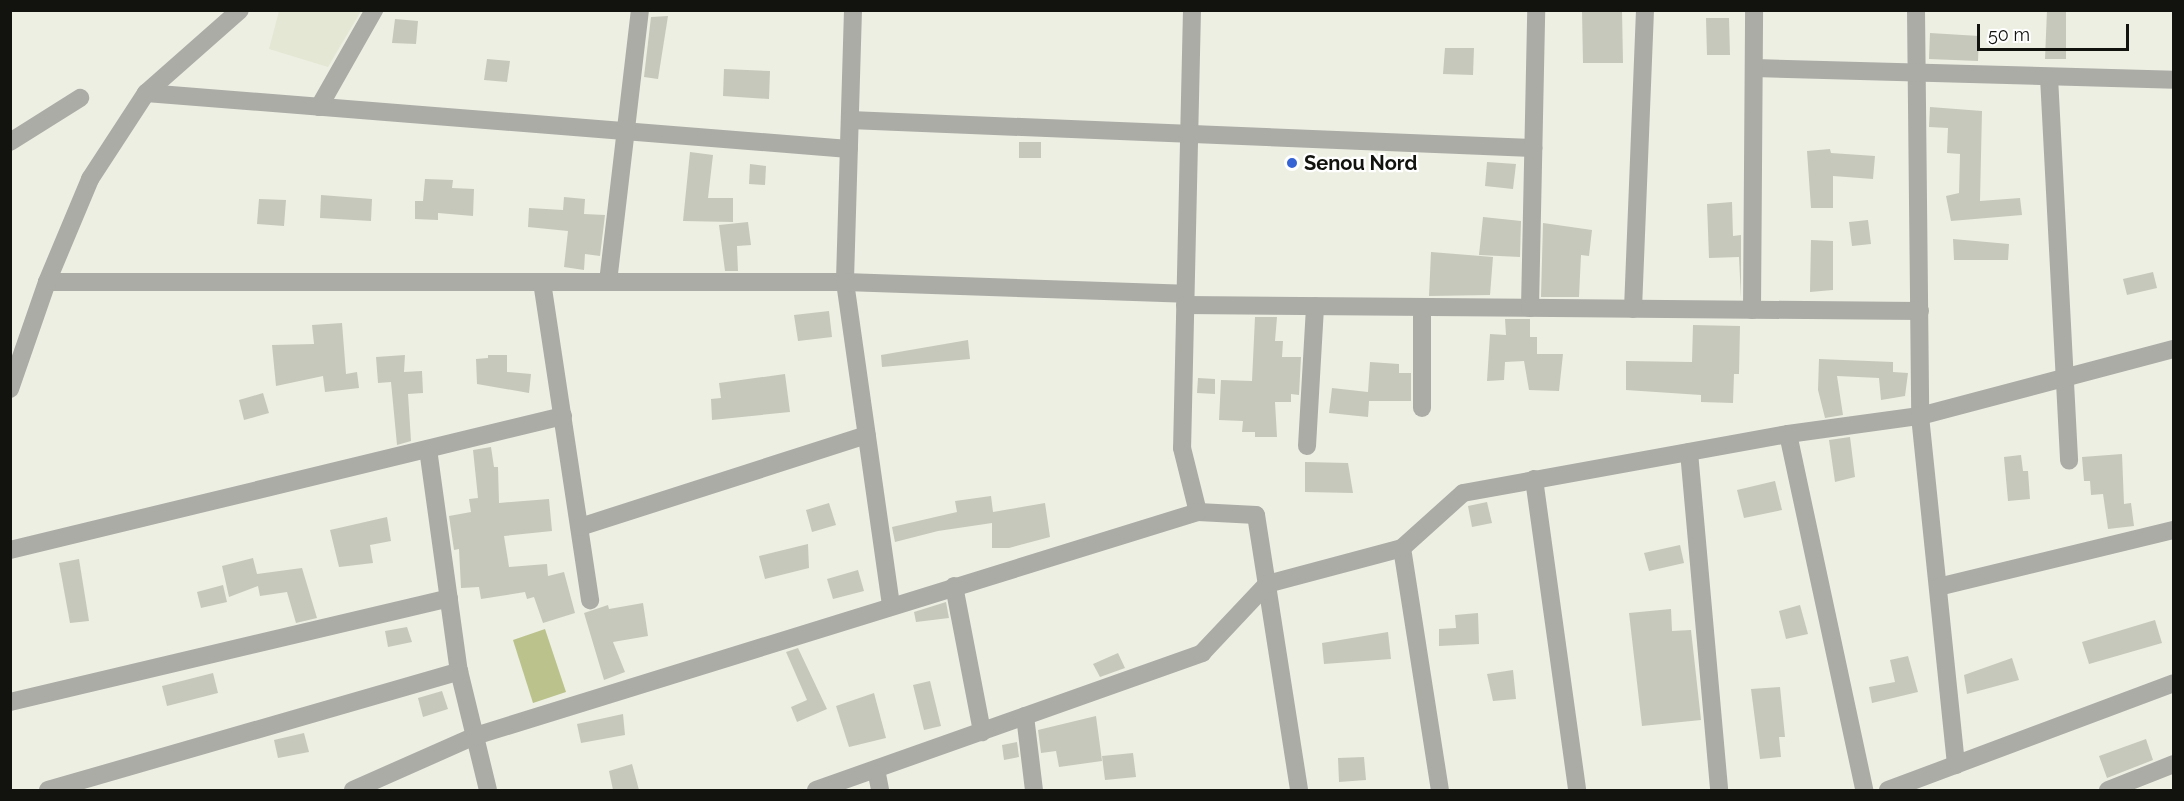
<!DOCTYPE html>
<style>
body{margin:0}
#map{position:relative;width:2184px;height:801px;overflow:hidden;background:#edefe3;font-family:Raleway,sans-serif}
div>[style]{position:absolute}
.built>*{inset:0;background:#e4e7d3}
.green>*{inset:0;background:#bbc28b}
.building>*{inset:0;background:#c6c8bb}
.street>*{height:18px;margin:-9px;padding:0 9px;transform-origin:9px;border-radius:9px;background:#abaca6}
.dots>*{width:16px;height:16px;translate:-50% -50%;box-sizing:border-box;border:3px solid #fff;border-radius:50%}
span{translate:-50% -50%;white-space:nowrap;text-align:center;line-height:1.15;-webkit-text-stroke:4.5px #fff;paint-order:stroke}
.poi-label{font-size:20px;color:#12130f;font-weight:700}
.left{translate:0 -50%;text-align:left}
.frame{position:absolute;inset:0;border:12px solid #12130f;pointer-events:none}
.scale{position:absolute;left:1977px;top:24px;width:152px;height:27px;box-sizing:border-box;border:3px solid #12130f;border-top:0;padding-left:8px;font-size:18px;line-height:21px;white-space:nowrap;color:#12130f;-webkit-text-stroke:4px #fff;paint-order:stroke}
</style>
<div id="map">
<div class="built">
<i style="clip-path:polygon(279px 11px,279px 10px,361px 11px,328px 67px,269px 49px)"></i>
</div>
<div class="green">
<i style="clip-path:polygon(545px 629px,566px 692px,533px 703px,513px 640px)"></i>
</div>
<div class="building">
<i style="clip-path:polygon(1582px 10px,1622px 10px,1623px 63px,1583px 63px)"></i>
<i style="clip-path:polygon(2047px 10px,2066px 10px,2066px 59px,2045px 59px)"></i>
<i style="clip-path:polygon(668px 16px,658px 79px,644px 77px,651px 17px)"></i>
<i style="clip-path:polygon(1706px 18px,1729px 18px,1730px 55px,1707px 55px)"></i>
<i style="clip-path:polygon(395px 19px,418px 21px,416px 44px,392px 43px)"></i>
<i style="clip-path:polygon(1930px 33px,1979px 36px,1978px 61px,1929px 59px)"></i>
<i style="clip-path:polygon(1445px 48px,1474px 48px,1473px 75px,1443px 74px)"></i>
<i style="clip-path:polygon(487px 59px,510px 61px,507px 82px,484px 80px)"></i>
<i style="clip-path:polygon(724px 69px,770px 71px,769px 99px,723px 96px)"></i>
<i style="clip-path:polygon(1930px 107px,1982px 111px,1980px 201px,2020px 198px,2022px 215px,1951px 221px,1946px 196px,1959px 193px,1960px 154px,1947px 153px,1948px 128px,1929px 127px)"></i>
<i style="clip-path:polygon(1019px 142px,1041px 142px,1041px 158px,1019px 158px)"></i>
<i style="clip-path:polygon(1830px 149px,1831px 153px,1875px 156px,1873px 179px,1833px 176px,1833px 208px,1811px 208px,1807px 151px)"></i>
<i style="clip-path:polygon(690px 152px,713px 155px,708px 198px,733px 198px,733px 222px,683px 221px)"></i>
<i style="clip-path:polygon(1487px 162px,1516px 164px,1513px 189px,1485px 186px)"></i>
<i style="clip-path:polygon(750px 164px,766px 166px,765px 185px,749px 184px)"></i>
<i style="clip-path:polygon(425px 179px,453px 180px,452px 188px,474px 189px,473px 216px,438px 213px,438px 220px,415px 219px,415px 201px,423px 201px)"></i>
<i style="clip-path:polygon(321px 195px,372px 199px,371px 221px,320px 218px)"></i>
<i style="clip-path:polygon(564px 197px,585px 199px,584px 214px,605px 215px,600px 256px,585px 254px,584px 270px,564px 267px,568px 231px,528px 227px,529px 208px,563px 210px)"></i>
<i style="clip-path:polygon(259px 199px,286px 200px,284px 226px,257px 224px)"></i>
<i style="clip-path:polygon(1732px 202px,1733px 236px,1741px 235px,1741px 298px,1739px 257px,1709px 258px,1707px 204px)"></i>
<i style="clip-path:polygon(1483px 217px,1521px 221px,1520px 257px,1479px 255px)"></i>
<i style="clip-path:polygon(1868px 220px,1871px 244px,1852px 246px,1849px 222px)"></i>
<i style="clip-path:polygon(748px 222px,751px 245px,737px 246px,738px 271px,725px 271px,719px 225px)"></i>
<i style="clip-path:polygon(1543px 223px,1592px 230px,1589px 256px,1581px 255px,1579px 297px,1541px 297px)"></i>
<i style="clip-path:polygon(1953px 239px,2009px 244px,2008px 260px,1954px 260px)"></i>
<i style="clip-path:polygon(1811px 240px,1833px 241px,1833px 290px,1810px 292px)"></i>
<i style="clip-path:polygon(1431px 252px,1493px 257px,1490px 295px,1429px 296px)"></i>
<i style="clip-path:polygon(2153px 272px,2157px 288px,2127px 295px,2123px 279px)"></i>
<i style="clip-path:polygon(829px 311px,832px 337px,798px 341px,794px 315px)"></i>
<i style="clip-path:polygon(1255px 317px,1277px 317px,1275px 341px,1283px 341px,1282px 357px,1301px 357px,1299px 395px,1291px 394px,1291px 402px,1275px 402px,1277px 437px,1255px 437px,1255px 432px,1242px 432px,1243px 421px,1219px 420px,1221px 380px,1252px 381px)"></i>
<i style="clip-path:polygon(1505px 319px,1530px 319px,1530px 337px,1537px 337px,1537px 354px,1563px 354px,1559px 391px,1529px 390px,1524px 361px,1505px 362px,1504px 380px,1487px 381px,1490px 334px,1506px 335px)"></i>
<i style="clip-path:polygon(342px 323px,346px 374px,357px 372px,359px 388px,325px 392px,323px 376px,276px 386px,272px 345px,314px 344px,312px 325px)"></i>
<i style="clip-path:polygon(1693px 325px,1740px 326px,1739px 374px,1734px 374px,1733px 403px,1701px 402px,1701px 395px,1626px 390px,1626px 361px,1692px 362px)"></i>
<i style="clip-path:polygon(968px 340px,970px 359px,882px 367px,881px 355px)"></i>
<i style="clip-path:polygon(405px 355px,404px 372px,422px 371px,423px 393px,408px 394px,411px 441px,397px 445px,391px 382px,378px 383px,376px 357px)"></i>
<i style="clip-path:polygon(488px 355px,507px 355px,507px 372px,531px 374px,529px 393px,477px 384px,476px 359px,488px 358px)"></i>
<i style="clip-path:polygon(1819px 359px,1893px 362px,1893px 372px,1908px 373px,1905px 396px,1881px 400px,1879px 378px,1837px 376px,1843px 415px,1825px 418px,1818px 390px)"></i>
<i style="clip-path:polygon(1370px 362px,1399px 364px,1399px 373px,1411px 373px,1411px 401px,1369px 401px,1368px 417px,1329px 413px,1332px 388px,1368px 392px)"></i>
<i style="clip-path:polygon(785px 374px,790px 412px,712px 420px,711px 399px,721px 398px,719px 383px)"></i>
<i style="clip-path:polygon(1198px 378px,1215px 379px,1215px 394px,1197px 393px)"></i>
<i style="clip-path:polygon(263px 393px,269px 413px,244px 420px,239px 400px)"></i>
<i style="clip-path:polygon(1850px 437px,1855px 477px,1835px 482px,1829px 440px)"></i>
<i style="clip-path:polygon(491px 447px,494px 467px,498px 467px,499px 503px,549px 499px,552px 531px,504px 536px,509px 567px,547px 564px,548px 576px,564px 572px,575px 613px,543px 623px,534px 597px,527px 599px,525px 592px,481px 599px,479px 587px,461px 588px,459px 549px,454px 550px,449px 516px,471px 512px,469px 499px,478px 498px,473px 450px)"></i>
<i style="clip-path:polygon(2122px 454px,2124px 504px,2131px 503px,2134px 526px,2108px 529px,2103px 494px,2091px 495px,2090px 481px,2084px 481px,2082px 457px)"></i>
<i style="clip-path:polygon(2021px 455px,2023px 471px,2028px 471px,2030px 499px,2008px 501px,2004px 457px)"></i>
<i style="clip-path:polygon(1305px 462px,1348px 463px,1353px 493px,1305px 492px)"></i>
<i style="clip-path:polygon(1775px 481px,1782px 510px,1744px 518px,1737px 490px)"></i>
<i style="clip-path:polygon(991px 496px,993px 512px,1045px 503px,1050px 537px,1009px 548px,992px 548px,992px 523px,938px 531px,895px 542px,892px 527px,957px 512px,955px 501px)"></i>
<i style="clip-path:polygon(1487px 502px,1492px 523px,1472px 527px,1468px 506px)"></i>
<i style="clip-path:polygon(829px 503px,836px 525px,812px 532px,806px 510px)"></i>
<i style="clip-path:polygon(387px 517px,391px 541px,370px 545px,373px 563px,339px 567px,330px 530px)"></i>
<i style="clip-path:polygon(808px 544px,809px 568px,765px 579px,759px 556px)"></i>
<i style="clip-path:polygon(1680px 545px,1684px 563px,1649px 571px,1644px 553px)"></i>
<i style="clip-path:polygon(253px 558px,257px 574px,302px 568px,317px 618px,296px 623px,287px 592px,260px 596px,258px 586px,229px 597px,222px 566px)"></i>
<i style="clip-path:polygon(79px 559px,89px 621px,70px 623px,59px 563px)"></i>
<i style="clip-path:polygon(858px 570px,864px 591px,833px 599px,827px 579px)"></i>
<i style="clip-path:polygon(223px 585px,227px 602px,201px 608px,197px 592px)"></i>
<i style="clip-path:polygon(946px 602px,949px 618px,916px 622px,914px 612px)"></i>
<i style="clip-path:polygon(643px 603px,648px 636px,613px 642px,625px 672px,604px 680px,584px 613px,608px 605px,609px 609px)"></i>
<i style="clip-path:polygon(1800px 605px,1808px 634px,1786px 639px,1779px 611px)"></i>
<i style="clip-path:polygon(1671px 609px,1672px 631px,1691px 630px,1701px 720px,1642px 726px,1629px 613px)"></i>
<i style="clip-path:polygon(1478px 613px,1479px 644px,1439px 646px,1439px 629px,1456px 628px,1455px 615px)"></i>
<i style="clip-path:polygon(2155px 620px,2162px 643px,2089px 664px,2082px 642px)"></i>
<i style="clip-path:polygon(407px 627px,412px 642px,388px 647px,385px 631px)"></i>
<i style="clip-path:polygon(1388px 632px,1391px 659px,1324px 664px,1322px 643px)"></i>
<i style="clip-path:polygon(798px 648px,827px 709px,797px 722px,791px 707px,807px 700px,786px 652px)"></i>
<i style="clip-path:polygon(1118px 653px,1125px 668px,1100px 677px,1093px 664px)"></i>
<i style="clip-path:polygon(1908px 656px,1918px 692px,1872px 703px,1869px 687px,1895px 682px,1890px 660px)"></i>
<i style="clip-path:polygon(2012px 658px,2019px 680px,1967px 694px,1964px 675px)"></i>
<i style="clip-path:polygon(1513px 670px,1516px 699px,1493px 701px,1487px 674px)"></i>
<i style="clip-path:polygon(213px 673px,218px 693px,167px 706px,162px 686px)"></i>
<i style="clip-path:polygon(930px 681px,941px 726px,924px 730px,913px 685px)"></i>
<i style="clip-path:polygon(1780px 687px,1785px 737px,1779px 737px,1781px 757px,1760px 759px,1751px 689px)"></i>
<i style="clip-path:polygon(442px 691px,448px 709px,423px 717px,418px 698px)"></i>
<i style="clip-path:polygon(874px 693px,886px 738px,849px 747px,836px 706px)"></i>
<i style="clip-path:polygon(623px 714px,625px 735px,581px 743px,577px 724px)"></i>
<i style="clip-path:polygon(1096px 716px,1102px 761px,1059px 767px,1056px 751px,1041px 753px,1038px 730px)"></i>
<i style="clip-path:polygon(304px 733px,309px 752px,278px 758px,274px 740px)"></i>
<i style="clip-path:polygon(2146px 739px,2153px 760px,2107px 778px,2099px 756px)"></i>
<i style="clip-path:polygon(1017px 742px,1019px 757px,1004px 760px,1002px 745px)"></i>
<i style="clip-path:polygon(1133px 753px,1136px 777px,1105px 780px,1102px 756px)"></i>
<i style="clip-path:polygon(1364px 757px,1366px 780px,1339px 782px,1338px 758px)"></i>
<i style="clip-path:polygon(632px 764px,639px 790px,613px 790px,609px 771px)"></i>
</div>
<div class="street">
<i style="left:853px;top:10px;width:272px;rotate:91.7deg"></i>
<i style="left:845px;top:282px;width:326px;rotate:81.9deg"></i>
<i style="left:1192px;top:10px;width:438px;rotate:91.3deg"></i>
<i style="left:1182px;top:448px;width:66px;rotate:76deg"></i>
<i style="left:1198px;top:512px;width:58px;rotate:3deg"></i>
<i style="left:1256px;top:515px;width:278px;rotate:81.1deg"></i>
<i style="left:1916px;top:10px;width:406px;rotate:89.4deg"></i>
<i style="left:1920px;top:416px;width:351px;rotate:84.1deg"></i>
<i style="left:1754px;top:68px;width:420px;rotate:1.6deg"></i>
<i style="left:2049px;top:77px;width:384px;rotate:87deg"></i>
<i style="left:146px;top:93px;width:705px;rotate:4.55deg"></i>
<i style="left:319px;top:107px;width:112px;rotate:-60.4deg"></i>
<i style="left:850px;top:120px;width:684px;rotate:2.35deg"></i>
<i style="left:10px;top:142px;width:83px;rotate:-32.2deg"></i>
<i style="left:47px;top:282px;width:798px"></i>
<i style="left:845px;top:282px;width:340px;rotate:2deg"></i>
<i style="left:542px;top:282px;width:322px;rotate:81.4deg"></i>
<i style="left:608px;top:282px;width:274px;rotate:-83.3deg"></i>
<i style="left:1185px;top:305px;width:735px;rotate:0.47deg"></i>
<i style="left:1422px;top:307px;width:101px;rotate:90deg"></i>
<i style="left:1530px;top:308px;width:298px;rotate:-88.8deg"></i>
<i style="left:1633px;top:309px;width:299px;rotate:-87.7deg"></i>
<i style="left:1752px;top:310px;width:300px;rotate:-89.6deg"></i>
<i style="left:10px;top:389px;width:113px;rotate:-70.9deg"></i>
<i style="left:47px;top:282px;width:112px;rotate:-67.3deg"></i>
<i style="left:90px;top:179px;width:103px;rotate:-56.9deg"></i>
<i style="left:146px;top:93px;width:125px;rotate:-41.4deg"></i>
<i style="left:1788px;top:434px;width:364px;rotate:77.9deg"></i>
<i style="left:1307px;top:446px;width:140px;rotate:-86.7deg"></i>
<i style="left:428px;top:449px;width:224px;rotate:82.1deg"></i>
<i style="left:459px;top:671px;width:122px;rotate:76.3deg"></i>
<i style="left:1689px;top:452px;width:339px;rotate:84.9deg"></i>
<i style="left:1534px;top:479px;width:314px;rotate:82.1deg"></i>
<i style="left:580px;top:527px;width:301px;rotate:-17.8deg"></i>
<i style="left:1402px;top:548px;width:245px;rotate:81.1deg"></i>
<i style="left:10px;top:550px;width:569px;rotate:-13.62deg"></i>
<i style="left:954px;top:586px;width:149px;rotate:79.1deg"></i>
<i style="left:1938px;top:587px;width:243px;rotate:-13.6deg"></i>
<i style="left:10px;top:702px;width:451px;rotate:-13.3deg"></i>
<i style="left:1025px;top:716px;width:75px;rotate:83.1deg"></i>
<i style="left:876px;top:769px;width:21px;rotate:79deg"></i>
<i style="left:48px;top:790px;width:428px;rotate:-16.1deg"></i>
<i style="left:353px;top:790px;width:133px;rotate:-23.9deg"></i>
<i style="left:475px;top:736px;width:757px;rotate:-17.21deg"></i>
<i style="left:816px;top:790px;width:410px;rotate:-19.5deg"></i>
<i style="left:1202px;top:653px;width:95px;rotate:-46.7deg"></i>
<i style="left:1267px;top:584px;width:140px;rotate:-14.9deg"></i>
<i style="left:1402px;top:548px;width:82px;rotate:-42deg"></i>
<i style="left:1463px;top:493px;width:330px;rotate:-10.3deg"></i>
<i style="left:1788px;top:434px;width:133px;rotate:-7.8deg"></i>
<i style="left:1920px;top:416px;width:263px;rotate:-14.8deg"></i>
<i style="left:1888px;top:790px;width:305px;rotate:-20.5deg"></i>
<i style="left:2108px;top:790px;width:71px;rotate:-21.5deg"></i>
</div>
<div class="dots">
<i style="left:1292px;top:163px;background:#3664d4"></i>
</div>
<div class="poi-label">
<span class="left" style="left:1304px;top:163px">Senou Nord</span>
</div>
<div class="frame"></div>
<div class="scale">50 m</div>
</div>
